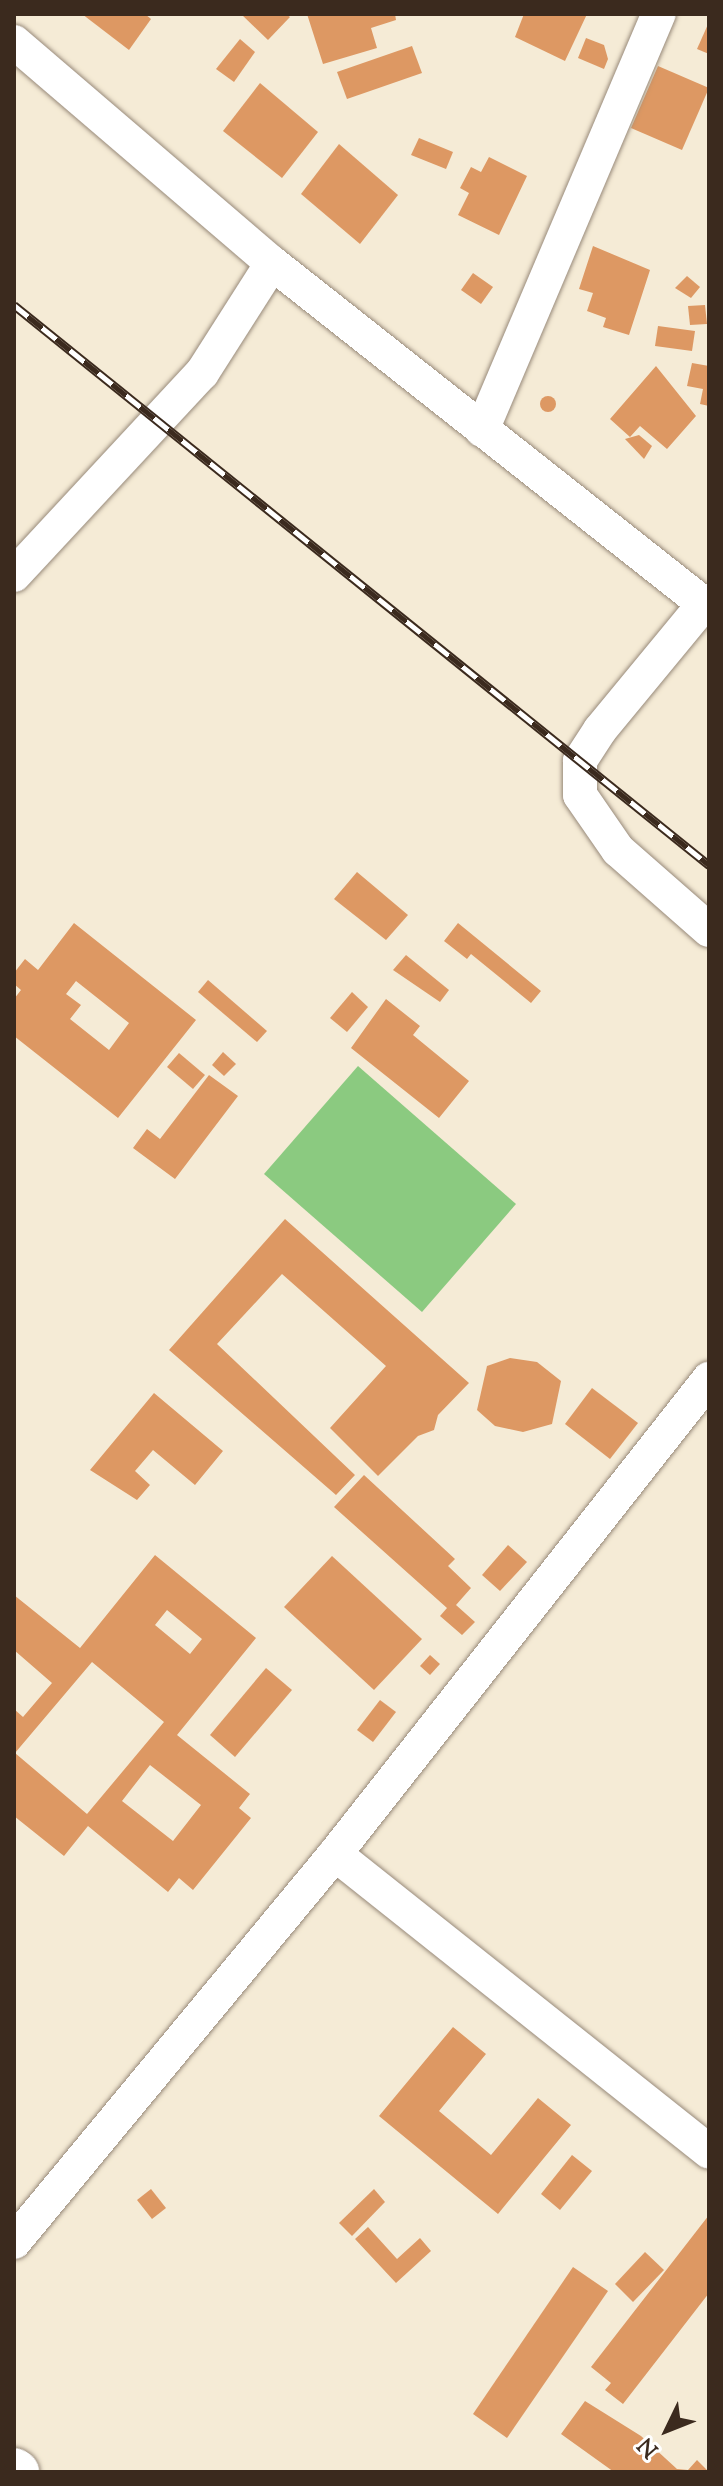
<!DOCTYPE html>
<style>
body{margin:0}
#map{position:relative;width:723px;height:2486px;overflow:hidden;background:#f5ebd6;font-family:"Sorts Mill Goudy",serif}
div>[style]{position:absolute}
.green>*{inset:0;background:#8bca80}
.building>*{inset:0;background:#dd9863}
.round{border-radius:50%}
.roads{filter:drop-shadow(0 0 2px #988a7a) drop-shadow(0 0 2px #988a7a)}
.minor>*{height:34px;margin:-17px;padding:0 17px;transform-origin:17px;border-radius:17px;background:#fff}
.highway>*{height:44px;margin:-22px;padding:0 22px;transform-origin:22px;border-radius:22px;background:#fff}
.rail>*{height:9px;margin-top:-4.5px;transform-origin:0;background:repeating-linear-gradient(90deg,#fff 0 18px,#3b2a1e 0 36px);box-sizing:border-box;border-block:2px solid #3b2a1e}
span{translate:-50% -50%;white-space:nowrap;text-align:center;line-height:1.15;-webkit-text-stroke:8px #fff;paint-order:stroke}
.frame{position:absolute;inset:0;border:16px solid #3b2a1e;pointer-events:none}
.north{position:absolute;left:627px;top:2390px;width:80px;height:80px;-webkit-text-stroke:6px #fff;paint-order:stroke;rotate:227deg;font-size:22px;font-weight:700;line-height:32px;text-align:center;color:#3b2a1e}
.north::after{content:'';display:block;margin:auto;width:28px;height:36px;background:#3b2a1e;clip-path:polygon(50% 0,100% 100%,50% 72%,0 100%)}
</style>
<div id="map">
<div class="green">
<i style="clip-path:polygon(358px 1066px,516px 1204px,422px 1312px,264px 1174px)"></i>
</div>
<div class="building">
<i style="clip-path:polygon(82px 14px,145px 14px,151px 19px,129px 50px)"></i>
<i style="clip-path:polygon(241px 14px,286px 14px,290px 17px,268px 40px)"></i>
<i style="clip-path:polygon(307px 14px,395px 14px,396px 20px,371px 28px,377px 48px,323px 64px)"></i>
<i style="clip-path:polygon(524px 14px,587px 14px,565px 61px,515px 37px)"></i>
<i style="clip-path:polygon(709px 22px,709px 54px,697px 49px)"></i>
<i style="clip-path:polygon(586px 38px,604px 45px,608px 59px,604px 69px,578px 58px)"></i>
<i style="clip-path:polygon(240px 39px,255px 52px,234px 82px,216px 69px)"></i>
<i style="clip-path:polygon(412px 46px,422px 73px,347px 99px,337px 72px)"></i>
<i style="clip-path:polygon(658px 66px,709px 88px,682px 150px,631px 128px)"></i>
<i style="clip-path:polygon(260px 83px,318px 132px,282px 178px,223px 131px)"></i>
<i style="clip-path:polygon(419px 138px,453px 152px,446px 169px,411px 155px)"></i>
<i style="clip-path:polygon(339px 144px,398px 195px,360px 244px,301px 194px)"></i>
<i style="clip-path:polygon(489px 157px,527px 176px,499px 235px,458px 215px,469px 193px,460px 188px,471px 167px,481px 172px)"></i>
<i style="clip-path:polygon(593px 246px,650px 270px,629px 335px,603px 327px,606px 318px,587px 311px,593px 293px,579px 289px)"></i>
<i style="clip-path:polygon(473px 273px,493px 287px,481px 304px,461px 290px)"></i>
<i style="clip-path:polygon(687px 276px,700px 287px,691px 298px,675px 288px)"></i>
<i style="clip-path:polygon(705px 305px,707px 324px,690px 325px,688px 306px)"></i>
<i style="clip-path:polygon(658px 326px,695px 331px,692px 351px,655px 346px)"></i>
<i style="clip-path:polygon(692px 363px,709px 366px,709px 406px,700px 404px,703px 389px,687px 386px)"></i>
<i style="clip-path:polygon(656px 366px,696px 416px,667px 449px,640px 426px,630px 437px,610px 419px)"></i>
<i class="round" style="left:540px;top:396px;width:16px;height:16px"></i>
<i style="clip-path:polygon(639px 435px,652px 446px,644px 459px,625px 439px)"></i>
<i style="clip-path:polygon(357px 872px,408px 915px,386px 940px,334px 899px)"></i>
<i style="clip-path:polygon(evenodd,74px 923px,196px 1020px,118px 1118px,14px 1036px,14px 999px,21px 990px,14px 984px,14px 973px,25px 959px,38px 970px,74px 923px,76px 981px,129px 1023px,109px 1050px,70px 1019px,81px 1005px,66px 994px,76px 981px)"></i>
<i style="clip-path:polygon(458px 923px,541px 991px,531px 1003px,471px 954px,467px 959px,444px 941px)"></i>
<i style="clip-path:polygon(406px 955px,449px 990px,440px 1002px,393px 970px)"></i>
<i style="clip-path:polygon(208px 980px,267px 1031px,257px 1042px,198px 992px)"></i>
<i style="clip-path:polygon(352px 992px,368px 1007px,347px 1032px,330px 1018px)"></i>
<i style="clip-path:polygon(386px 999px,420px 1026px,413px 1035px,469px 1081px,439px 1118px,351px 1048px)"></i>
<i style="clip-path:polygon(223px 1052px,236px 1064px,224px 1076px,212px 1065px)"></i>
<i style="clip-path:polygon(179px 1053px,205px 1075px,193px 1089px,167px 1067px)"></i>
<i style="clip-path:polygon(209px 1075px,238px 1096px,175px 1179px,133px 1148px,147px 1129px,160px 1139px)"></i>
<i style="clip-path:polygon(285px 1219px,469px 1383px,438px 1415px,434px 1430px,418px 1436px,378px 1476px,330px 1428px,386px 1366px,282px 1274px,217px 1344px,355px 1475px,336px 1495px,169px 1350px)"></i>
<i style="clip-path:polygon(510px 1358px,537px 1362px,561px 1381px,552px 1424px,523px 1432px,495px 1426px,477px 1410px,487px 1366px)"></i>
<i style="clip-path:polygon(592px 1388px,638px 1423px,610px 1459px,565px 1424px)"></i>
<i style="clip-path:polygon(154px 1393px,223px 1451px,195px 1485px,153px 1450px,135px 1471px,150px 1485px,137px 1500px,90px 1470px)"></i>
<i style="clip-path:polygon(364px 1475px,455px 1559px,448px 1566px,471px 1588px,456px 1605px,475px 1622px,462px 1635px,440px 1616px,447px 1608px,334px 1507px)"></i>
<i style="clip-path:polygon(508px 1545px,527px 1562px,500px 1591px,482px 1575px)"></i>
<i style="clip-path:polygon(evenodd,155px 1555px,256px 1638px,177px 1735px,250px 1794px,239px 1808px,251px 1818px,193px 1890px,179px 1878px,168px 1892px,88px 1826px,64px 1856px,14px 1816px,14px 1709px,23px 1717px,52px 1683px,14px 1650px,14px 1595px,80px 1648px,155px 1555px,167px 1610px,202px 1639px,190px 1654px,155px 1625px,167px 1610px,155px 1555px,92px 1662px,164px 1722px,87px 1814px,15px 1753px,92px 1662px,155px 1555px,150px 1765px,201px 1805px,173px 1841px,122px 1801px,150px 1765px)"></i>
<i style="clip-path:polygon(332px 1556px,422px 1639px,374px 1690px,284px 1607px)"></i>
<i style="clip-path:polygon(430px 1655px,440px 1664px,430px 1675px,420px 1666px)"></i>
<i style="clip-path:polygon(266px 1668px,292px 1690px,235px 1757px,210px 1735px)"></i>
<i style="clip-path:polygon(380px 1700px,396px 1712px,373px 1742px,357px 1730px)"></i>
<i style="clip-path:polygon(453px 2027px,486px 2054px,439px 2111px,491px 2155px,538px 2098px,571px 2125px,498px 2214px,379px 2116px)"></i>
<i style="clip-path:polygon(572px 2155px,592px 2171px,560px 2210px,541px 2194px)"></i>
<i style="clip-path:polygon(151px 2189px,166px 2208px,152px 2219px,137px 2200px)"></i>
<i style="clip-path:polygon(374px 2189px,385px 2202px,352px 2236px,339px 2223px)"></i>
<i style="clip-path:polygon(709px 2215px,709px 2293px,623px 2404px,605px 2390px,611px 2383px,591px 2367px)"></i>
<i style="clip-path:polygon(368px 2227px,397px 2259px,420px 2238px,431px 2251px,396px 2283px,355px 2239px)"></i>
<i style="clip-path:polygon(645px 2252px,664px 2270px,633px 2302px,615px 2284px)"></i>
<i style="clip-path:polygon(573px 2267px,608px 2291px,507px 2438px,473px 2414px)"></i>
<i style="clip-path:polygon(585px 2401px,641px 2436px,677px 2469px,688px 2470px,697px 2460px,709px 2472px,614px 2472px,561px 2434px)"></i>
</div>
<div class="roads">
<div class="minor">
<i style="left:14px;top:42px;width:340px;rotate:40.6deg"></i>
<i style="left:272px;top:263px;width:557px;rotate:38.29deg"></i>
<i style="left:482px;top:430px;width:452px;rotate:-67deg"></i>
<i style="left:14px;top:575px;width:276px;rotate:-47.1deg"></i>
<i style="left:202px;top:373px;width:130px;rotate:-57.5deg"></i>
<i style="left:703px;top:605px;width:162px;rotate:129.5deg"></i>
<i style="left:600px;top:730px;width:37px;rotate:123deg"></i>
<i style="left:580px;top:761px;width:34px;rotate:90deg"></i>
<i style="left:580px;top:795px;width:67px;rotate:55.4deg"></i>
<i style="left:618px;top:850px;width:121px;rotate:41.3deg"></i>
<i style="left:335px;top:1854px;width:478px;rotate:38.5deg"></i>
<i style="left:14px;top:2242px;width:504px;rotate:-50.4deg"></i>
<i style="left:335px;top:1854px;width:605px;rotate:-51.78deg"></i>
</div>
<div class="highway">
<i style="left:14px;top:2470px;width:4px;rotate:34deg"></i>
</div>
</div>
<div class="rail">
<i style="left:14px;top:305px;width:893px;rotate:38.86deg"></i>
</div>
<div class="frame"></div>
<div class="north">N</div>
</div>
